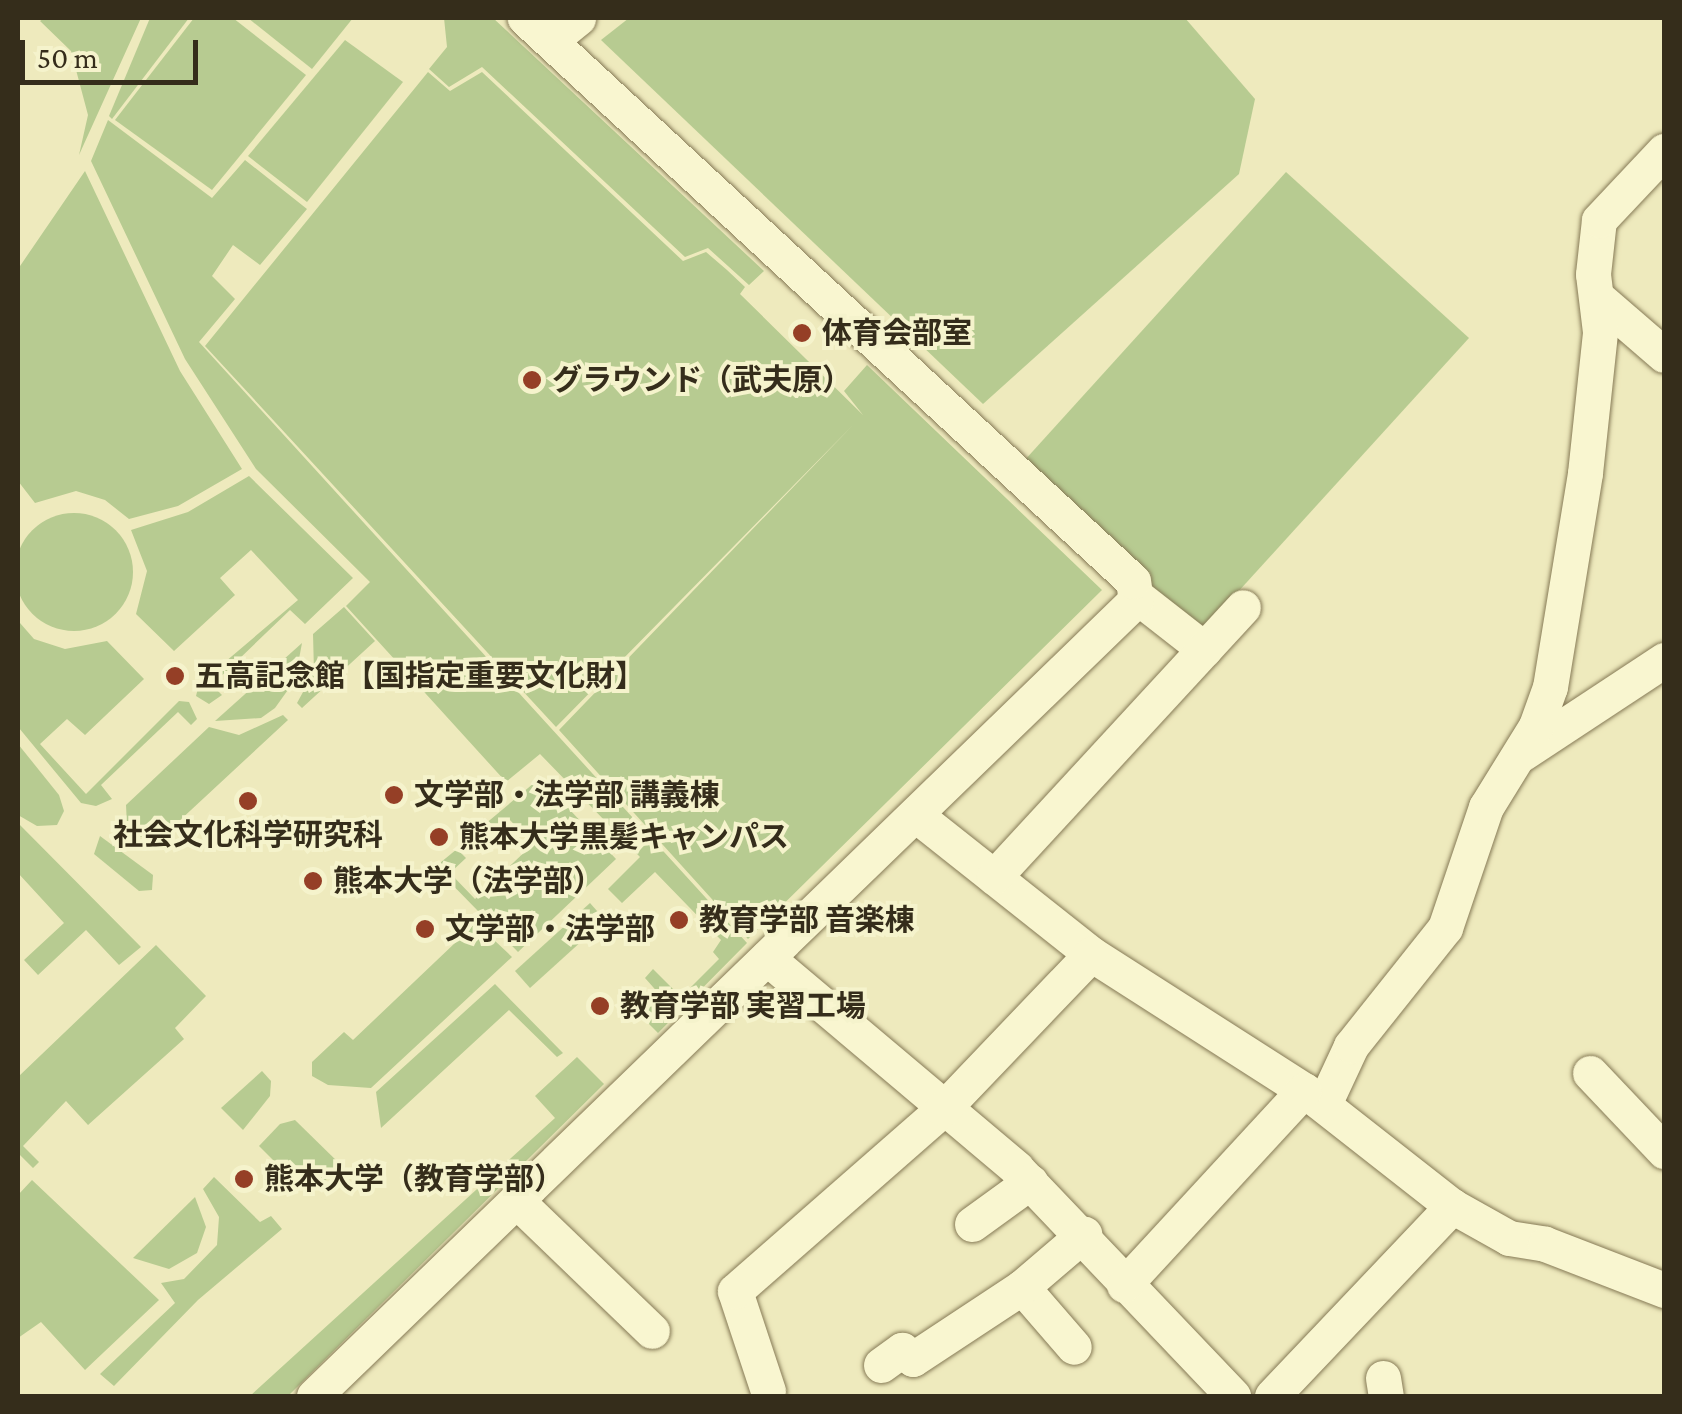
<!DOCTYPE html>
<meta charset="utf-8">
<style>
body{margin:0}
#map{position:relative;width:1682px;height:1414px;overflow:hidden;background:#eeeabd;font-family:"Crimson Pro","Noto Sans JP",serif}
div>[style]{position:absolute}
.green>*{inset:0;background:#b7cb91}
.round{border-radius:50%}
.roads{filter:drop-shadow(0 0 2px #867a56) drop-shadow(0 0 2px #867a56)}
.minor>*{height:35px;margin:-17.5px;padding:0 17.5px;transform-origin:17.5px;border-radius:17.5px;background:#f9f6d0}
.dots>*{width:28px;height:28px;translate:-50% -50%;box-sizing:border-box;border:5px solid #f5f3cc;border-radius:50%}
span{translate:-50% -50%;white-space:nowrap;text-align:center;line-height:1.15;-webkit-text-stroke:8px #f5f3cc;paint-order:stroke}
.poi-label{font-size:30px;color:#352d1b;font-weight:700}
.left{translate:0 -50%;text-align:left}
.frame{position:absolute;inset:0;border:20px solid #352d1b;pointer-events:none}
.scale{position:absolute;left:20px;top:40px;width:178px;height:45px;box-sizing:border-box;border:5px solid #352d1b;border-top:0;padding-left:12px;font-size:30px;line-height:35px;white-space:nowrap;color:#352d1b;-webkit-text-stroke:8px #f5f3cc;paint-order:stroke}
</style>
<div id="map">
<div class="green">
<i style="clip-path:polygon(44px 18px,141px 18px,79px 155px,88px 115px,71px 51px,40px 21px)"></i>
<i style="clip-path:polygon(150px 18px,189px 18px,112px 119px,109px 116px)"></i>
<i style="clip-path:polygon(194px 18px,233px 18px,306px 75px,212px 190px,115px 120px)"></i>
<i style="clip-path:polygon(248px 18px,353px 18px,312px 69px)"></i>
<i style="clip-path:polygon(444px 18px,493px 18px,764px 271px,749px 285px,708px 248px,685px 257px,482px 67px,449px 87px,429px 69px,447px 47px)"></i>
<i style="clip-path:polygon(629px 18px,1185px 18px,1255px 99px,1239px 174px,983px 404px,601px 40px)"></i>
<i style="clip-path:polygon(345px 40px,403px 82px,307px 202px,248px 156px)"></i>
<i style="clip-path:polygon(428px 72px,450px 91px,482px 72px,683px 261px,706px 252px,727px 270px,745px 287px,740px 294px,863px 415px,844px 391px,867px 365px,1102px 590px,748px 939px,559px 730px,854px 424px,556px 727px,205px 346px)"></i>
<i style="clip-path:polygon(108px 120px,212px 198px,245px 160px,307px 209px,260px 265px,233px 245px,212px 276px,235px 299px,199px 342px,747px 943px,658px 1033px,641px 1016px,661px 996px,645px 978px,653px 969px,681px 997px,719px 959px,713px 952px,721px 940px,655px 872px,622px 903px,608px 889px,640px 857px,540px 754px,506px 782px,346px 606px,370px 582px,256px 469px,185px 359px,91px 161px)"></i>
<i style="clip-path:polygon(85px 171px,180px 371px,242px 469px,178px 506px,129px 519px,105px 500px,76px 491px,35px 503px,18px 481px,18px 269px)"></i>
<i style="clip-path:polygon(1286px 172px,1469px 338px,1196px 638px,1013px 473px)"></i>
<i style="clip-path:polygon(249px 476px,353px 578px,305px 624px,290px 610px,212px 685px,222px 695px,209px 704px,196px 696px,199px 684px,298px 600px,251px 550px,220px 578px,235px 595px,174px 651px,136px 614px,147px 571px,131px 530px,188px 512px)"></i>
<i class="round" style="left:15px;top:513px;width:118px;height:118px"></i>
<i style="clip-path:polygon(344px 607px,375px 641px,302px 708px,297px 703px,314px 672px,313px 634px)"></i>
<i style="clip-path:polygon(20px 623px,34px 639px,65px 649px,107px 641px,144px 679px,85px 735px,67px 719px,40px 744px,86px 794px,179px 701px,189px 702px,197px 719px,191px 725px,178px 712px,101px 785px,112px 799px,96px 806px,81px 803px,19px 728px)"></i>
<i style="clip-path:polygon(302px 643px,295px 680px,275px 708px,261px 718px,215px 721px)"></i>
<i style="clip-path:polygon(283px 715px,288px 720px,163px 836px,141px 837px,127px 826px,126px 805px,209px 727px,239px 735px)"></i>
<i style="clip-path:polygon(18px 744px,59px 795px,64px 811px,57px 825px,37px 826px,18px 815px)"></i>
<i style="clip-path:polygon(540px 778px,616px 859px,518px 952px,435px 867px,457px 849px,466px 858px,450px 873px,475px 899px,533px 844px,508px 818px,487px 838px,478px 830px)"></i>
<i style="clip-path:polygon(18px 823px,141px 947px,119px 965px,86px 930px,38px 975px,24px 960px,64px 923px,18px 873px)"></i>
<i style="clip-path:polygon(100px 836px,153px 875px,152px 890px,139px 891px,94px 854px)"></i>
<i style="clip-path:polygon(590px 903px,605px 920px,530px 988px,515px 971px)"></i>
<i style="clip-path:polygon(476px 923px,512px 957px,371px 1088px,328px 1085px,312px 1076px,312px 1062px,344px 1032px,353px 1040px)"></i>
<i style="clip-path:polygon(156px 945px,206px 996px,175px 1028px,184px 1039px,88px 1125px,66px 1101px,23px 1146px,39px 1162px,33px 1168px,18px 1153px,18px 1077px)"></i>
<i style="clip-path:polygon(495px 984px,563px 1053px,557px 1057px,509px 1010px,381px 1128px,376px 1092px)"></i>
<i style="clip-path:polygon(577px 1057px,604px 1084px,288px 1396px,250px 1396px,555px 1118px,535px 1096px)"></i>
<i style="clip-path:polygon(262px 1071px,271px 1081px,270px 1096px,243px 1130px,221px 1108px)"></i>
<i style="clip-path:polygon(295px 1120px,342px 1166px,308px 1195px,259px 1146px,280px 1124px)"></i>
<i style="clip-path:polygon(214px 1177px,260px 1222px,271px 1216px,282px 1229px,198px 1300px,114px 1386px,100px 1374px,175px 1303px,161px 1283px,184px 1279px,217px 1245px,219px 1217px,203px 1189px)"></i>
<i style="clip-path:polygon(32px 1180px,159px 1300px,85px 1370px,41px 1322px,18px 1338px,18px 1195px)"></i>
<i style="clip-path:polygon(195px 1197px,206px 1227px,197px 1253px,169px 1269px,133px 1258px)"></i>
</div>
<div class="roads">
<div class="minor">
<i style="left:551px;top:40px;width:35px;rotate:-39deg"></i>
<i style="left:1598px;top:298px;width:87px;rotate:40.8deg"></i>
<i style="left:1135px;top:595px;width:88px;rotate:38deg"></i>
<i style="left:1523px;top:753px;width:169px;rotate:-33.4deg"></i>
<i style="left:917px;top:816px;width:222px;rotate:38.4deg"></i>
<i style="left:1091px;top:954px;width:253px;rotate:32.6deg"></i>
<i style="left:1304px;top:1090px;width:188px;rotate:38.1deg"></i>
<i style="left:1452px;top:1206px;width:65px;rotate:29.3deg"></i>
<i style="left:1509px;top:1238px;width:36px;rotate:9deg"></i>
<i style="left:1545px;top:1244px;width:128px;rotate:21.1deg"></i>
<i style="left:994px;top:877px;width:367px;rotate:-47.3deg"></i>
<i style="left:767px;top:958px;width:326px;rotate:40.1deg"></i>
<i style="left:1016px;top:1168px;width:315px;rotate:46.4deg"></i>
<i style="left:1590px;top:1073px;width:108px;rotate:46.5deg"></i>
<i style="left:1324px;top:1104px;width:64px;rotate:-65deg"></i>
<i style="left:1351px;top:1046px;width:151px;rotate:-51.5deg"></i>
<i style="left:1445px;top:928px;width:128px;rotate:-71.3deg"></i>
<i style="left:1486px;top:807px;width:95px;rotate:-58.3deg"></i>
<i style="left:1536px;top:726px;width:41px;rotate:-70.3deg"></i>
<i style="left:1550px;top:687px;width:217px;rotate:-80.7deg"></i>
<i style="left:1585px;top:473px;width:142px;rotate:-83.9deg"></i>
<i style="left:1600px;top:332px;width:58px;rotate:-96.9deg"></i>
<i style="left:1593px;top:274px;width:54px;rotate:-83.7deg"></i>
<i style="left:1599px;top:220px;width:95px;rotate:-46.7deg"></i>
<i style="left:520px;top:1204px;width:183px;rotate:43.9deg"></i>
<i style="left:972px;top:1224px;width:72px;rotate:-35.9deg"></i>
<i style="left:1124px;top:1285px;width:265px;rotate:-47.3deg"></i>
<i style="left:1022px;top:1287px;width:79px;rotate:49.1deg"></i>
<i style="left:881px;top:1365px;width:26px;rotate:-36deg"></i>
<i style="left:902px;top:1350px;width:14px;rotate:39deg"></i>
<i style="left:913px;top:1359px;width:131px;rotate:-33.4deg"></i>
<i style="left:1022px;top:1287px;width:82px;rotate:-40.5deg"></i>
<i style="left:1383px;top:1378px;width:18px;rotate:81deg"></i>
<i style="left:768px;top:1391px;width:105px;rotate:-108.3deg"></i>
<i style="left:735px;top:1291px;width:276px;rotate:-41.2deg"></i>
<i style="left:943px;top:1109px;width:214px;rotate:-46.3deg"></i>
<i style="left:314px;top:1396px;width:1144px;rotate:-44.08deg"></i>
<i style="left:1136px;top:600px;width:19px;rotate:-99deg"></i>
<i style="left:1133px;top:581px;width:829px;rotate:-137.2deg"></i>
<i style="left:1272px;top:1396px;width:262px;rotate:-46.5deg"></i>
</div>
</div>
<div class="dots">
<i style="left:802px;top:333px;background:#953f26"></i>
<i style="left:532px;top:380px;background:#953f26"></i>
<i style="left:175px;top:676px;background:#953f26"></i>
<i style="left:394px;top:795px;background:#953f26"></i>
<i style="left:248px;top:801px;background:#953f26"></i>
<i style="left:439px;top:837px;background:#953f26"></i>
<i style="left:313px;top:881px;background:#953f26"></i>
<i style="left:679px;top:920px;background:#953f26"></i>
<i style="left:425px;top:929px;background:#953f26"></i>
<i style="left:600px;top:1006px;background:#953f26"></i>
<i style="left:244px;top:1179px;background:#953f26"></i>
</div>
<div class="poi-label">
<span class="left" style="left:822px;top:333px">体育会部室</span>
<span class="left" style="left:552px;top:380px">グラウンド（武夫原）</span>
<span class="left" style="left:195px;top:676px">五高記念館【国指定重要文化財】</span>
<span class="left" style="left:414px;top:795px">文学部・法学部 講義棟</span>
<span style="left:248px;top:835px">社会文化科学研究科</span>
<span class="left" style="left:459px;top:837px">熊本大学黒髪キャンパス</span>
<span class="left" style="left:333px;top:881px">熊本大学（法学部）</span>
<span class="left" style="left:699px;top:920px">教育学部 音楽棟</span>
<span class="left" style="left:445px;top:929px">文学部・法学部</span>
<span class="left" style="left:620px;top:1006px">教育学部 実習工場</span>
<span class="left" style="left:264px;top:1179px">熊本大学（教育学部）</span>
</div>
<div class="frame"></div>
<div class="scale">50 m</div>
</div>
